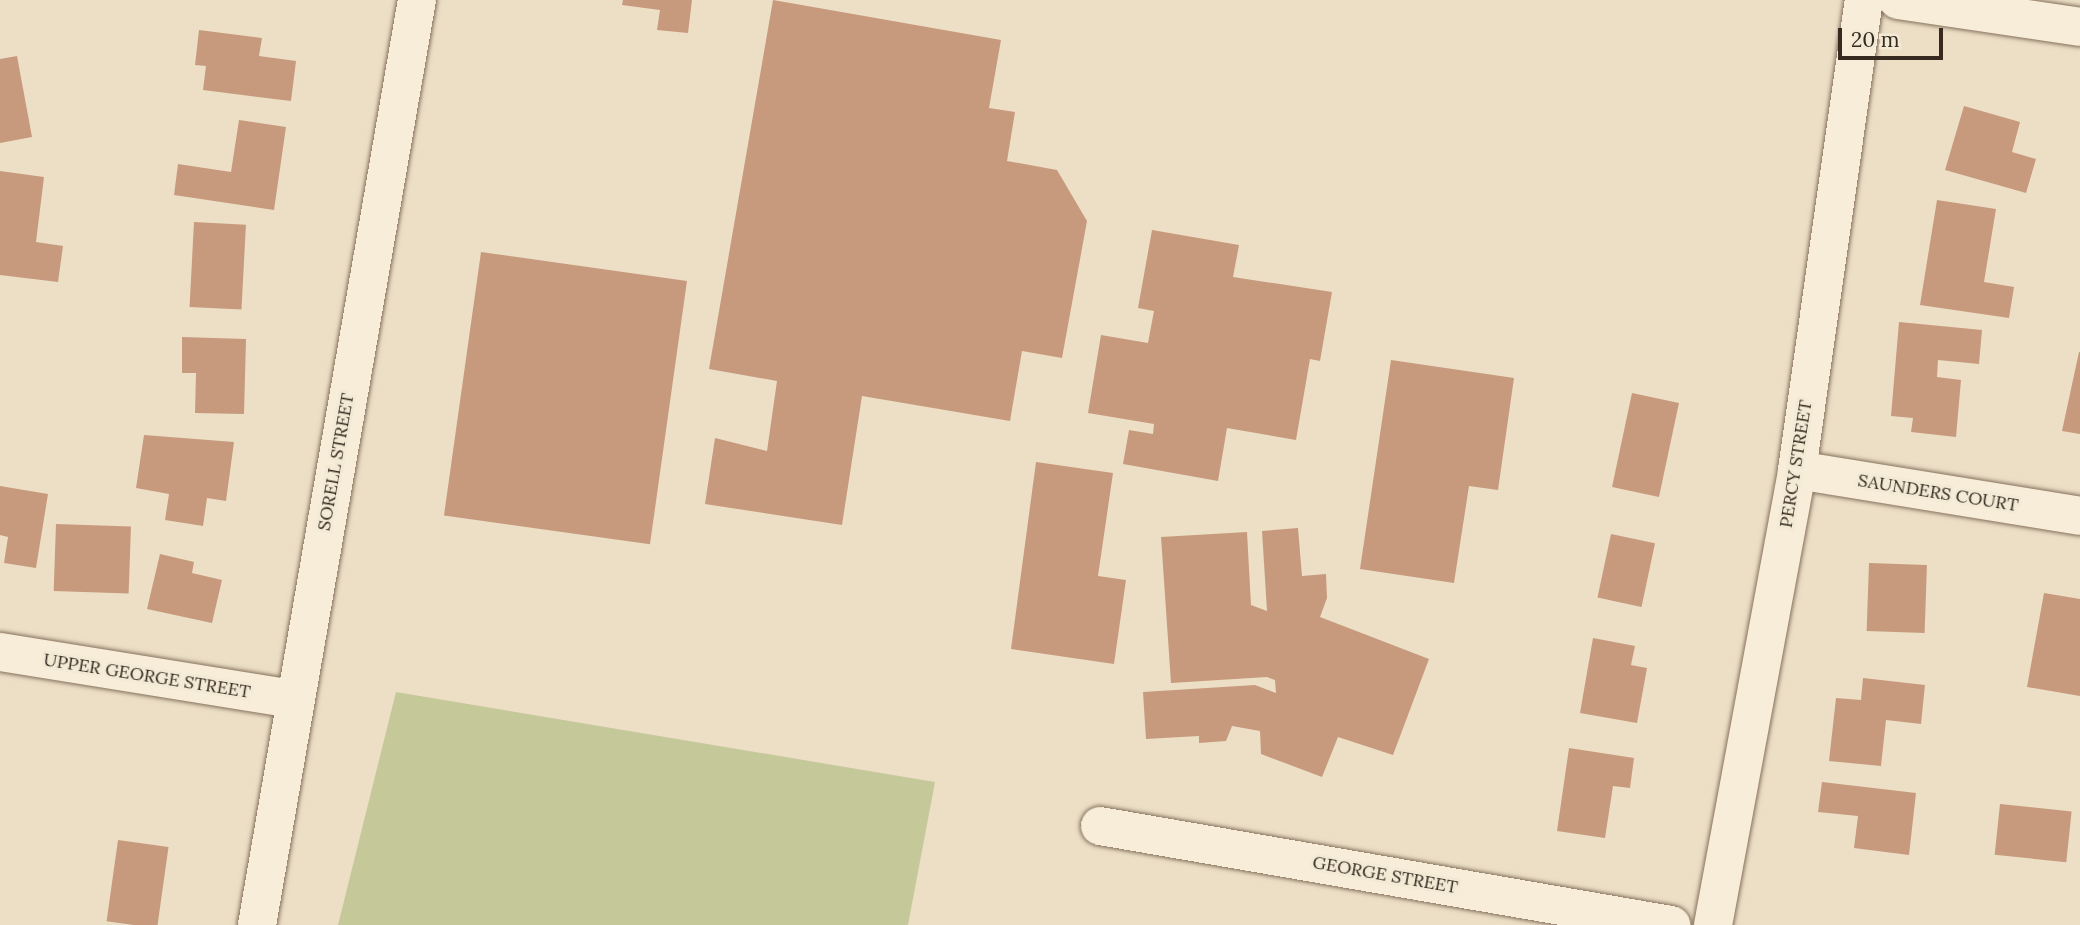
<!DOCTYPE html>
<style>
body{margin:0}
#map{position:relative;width:2080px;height:925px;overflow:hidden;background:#ecdfc6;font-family:Lora,serif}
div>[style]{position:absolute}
.green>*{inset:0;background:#c5c99a}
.building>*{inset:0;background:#c79a7e;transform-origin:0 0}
.roads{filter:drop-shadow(0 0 2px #86715d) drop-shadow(0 0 2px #86715d)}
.street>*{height:38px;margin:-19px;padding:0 19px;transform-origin:19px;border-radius:19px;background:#f7edd9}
span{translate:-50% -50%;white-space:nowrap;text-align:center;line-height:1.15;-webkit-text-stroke:6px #f3ead5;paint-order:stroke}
.street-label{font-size:18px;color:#372a20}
.scale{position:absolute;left:1838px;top:28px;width:105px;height:32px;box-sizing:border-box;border:4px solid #372a20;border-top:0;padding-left:9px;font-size:21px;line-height:24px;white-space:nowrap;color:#372a20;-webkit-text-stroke:5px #f3ead5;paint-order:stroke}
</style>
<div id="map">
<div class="green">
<i style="clip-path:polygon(396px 692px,935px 782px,908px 925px,338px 925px)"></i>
</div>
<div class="building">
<i style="clip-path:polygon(623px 0,692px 0,688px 33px,657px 30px,660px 10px,622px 5px)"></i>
<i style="clip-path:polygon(773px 0,1001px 40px,989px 108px,1015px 112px,1007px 161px,1057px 170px,1087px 221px,1062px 358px,1022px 351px,1010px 421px,862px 396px,842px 525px,705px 504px,715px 438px,767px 451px,777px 381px,709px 369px)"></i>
<i style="clip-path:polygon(199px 30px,262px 38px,259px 56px,296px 61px,291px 101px,203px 90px,206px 66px,195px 65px)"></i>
<i style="clip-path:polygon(17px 56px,32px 137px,0 143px,0 59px)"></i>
<i style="clip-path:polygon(1964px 106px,2020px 122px,2012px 152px,2036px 159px,2026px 193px,1945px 170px)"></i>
<i style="clip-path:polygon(239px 120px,286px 127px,274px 210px,174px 195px,178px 164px,231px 172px)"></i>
<i style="clip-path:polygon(0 171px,44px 177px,36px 242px,63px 246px,58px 282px,0 275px)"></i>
<i style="clip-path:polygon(1937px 200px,1996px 209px,1984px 282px,2014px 287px,2009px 318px,1920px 305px)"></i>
<i style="left:194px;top:222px;width:52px;height:85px;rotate:3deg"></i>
<i style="clip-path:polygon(1152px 230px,1239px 245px,1233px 277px,1332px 292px,1320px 361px,1310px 359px,1296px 440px,1227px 428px,1218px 481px,1123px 464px,1129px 430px,1153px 434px,1154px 424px,1088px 413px,1101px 335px,1148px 343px,1154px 311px,1138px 308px)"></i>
<i style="left:481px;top:252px;width:208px;height:266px;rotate:8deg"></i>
<i style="clip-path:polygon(1899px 322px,1982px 330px,1979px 364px,1938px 360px,1937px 377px,1961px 380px,1956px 437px,1911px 432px,1913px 418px,1891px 416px)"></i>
<i style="clip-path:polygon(182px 337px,246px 339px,244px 414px,195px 413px,196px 373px,182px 373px)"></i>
<i style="clip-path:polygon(2079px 352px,2080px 352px,2080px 434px,2062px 431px)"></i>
<i style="clip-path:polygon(1391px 360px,1514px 378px,1498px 490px,1469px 486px,1454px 583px,1360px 569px)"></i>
<i style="left:1632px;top:393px;width:48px;height:96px;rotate:12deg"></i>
<i style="clip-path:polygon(144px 435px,234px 442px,226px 501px,207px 498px,203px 526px,165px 520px,169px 494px,136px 488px)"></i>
<i style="clip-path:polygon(1036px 462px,1113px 473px,1098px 576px,1126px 580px,1114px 664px,1011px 649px)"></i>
<i style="clip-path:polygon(0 486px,48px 494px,36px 568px,4px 563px,8px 537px,0 535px)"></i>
<i style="left:56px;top:524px;width:75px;height:67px;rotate:2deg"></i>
<i style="clip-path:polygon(1298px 528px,1302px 576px,1326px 574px,1327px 598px,1320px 617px,1429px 659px,1393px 755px,1338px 737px,1322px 777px,1261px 754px,1260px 731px,1232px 726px,1226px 741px,1199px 743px,1199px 736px,1146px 739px,1143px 692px,1255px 685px,1276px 693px,1275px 680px,1267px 677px,1171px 683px,1161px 537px,1247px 532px,1251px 605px,1267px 611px,1262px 531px)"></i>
<i style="left:1611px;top:534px;width:45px;height:65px;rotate:12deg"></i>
<i style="clip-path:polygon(160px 554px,194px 562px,192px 573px,222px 580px,212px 623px,147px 609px)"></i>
<i style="left:1869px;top:563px;width:58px;height:68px;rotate:2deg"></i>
<i style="clip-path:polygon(2044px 593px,2080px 599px,2080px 696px,2027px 687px)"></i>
<i style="clip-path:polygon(1593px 638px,1635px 646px,1631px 665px,1647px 668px,1637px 723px,1580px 713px)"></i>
<i style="clip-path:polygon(1863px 678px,1925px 685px,1921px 724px,1886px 720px,1881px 766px,1829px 761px,1836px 698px,1861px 700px)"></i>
<i style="clip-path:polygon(1569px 748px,1634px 758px,1630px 788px,1613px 786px,1605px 838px,1557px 831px)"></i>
<i style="clip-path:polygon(1822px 782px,1916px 793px,1909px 855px,1854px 848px,1858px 816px,1818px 812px)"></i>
<i style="left:2000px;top:804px;width:72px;height:51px;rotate:6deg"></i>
<i style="left:118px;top:840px;width:51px;height:82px;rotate:8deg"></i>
</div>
<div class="roads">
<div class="street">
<i style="left:1898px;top:0;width:184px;rotate:8.4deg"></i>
<i style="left:1797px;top:470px;width:287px;rotate:9.2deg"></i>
<i style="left:0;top:652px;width:298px;rotate:9.1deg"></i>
<i style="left:1100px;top:826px;width:580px;rotate:9.84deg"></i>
<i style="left:257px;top:925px;width:939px;rotate:-80.19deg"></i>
<i style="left:1713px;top:925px;width:463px;rotate:-79.5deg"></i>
<i style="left:1797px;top:470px;width:475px;rotate:-81.9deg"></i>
</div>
</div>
<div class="street-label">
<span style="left:336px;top:462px;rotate:-80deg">SORELL STREET</span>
<span style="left:1796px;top:464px;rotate:-81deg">PERCY STREET</span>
<span style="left:1938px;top:493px;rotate:9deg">SAUNDERS COURT</span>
<span style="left:147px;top:676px;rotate:9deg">UPPER GEORGE STREET</span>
<span style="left:1385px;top:875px;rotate:10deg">GEORGE STREET</span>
</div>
<div class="scale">20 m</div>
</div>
